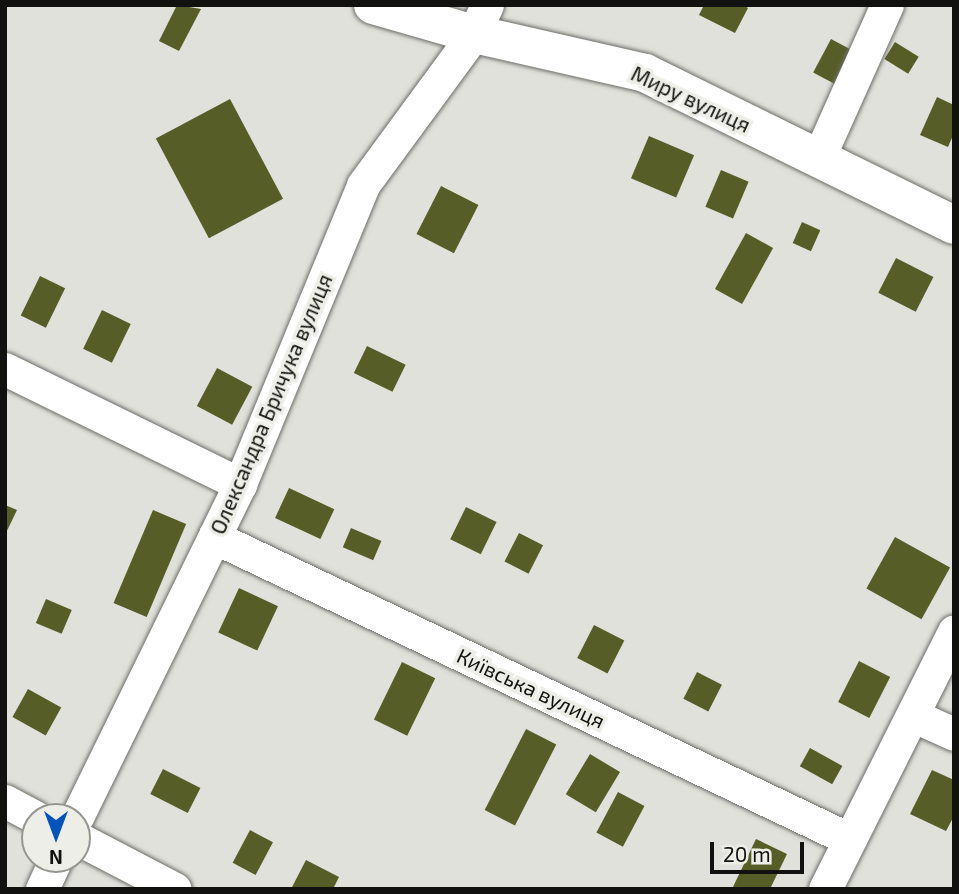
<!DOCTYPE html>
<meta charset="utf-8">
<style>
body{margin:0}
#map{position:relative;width:959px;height:894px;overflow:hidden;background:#e0e1db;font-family:"Exo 2",sans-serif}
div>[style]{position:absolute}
.building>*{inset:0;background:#575d27;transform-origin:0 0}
.roads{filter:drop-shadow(0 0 2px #6d6e69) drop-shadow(0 0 2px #6d6e69)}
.minor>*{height:33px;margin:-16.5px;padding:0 16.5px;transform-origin:16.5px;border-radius:16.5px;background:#fff}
.secondary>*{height:38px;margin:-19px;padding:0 19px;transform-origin:19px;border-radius:19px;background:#fff}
span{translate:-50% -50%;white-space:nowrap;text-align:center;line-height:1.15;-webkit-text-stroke:7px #edeee8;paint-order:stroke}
.street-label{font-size:21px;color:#11110f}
.frame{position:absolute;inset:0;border:7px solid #11110f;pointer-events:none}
.north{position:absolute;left:21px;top:803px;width:70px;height:70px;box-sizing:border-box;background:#edeee8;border:2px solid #959691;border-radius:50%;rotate:180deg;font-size:19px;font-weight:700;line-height:28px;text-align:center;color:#11110f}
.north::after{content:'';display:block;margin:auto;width:24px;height:32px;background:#0353bd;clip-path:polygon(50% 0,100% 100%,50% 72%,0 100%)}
.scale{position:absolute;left:710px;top:842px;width:94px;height:32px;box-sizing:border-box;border:4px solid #11110f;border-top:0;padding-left:9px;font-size:21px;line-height:24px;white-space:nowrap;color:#11110f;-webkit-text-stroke:5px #edeee8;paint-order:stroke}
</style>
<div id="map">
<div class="building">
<i style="clip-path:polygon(177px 5px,201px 9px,179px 51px,159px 41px)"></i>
<i style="clip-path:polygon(704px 5px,743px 5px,748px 8px,735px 33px,699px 15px)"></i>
<i style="left:831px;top:39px;width:24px;height:38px;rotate:28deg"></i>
<i style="left:895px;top:42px;width:28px;height:20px;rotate:32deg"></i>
<i style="clip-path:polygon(937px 97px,954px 105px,954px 133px,948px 147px,920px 135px)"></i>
<i style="left:230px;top:99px;width:113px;height:84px;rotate:62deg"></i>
<i style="left:649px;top:136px;width:49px;height:46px;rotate:23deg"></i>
<i style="left:721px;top:170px;width:30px;height:40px;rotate:23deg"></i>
<i style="left:441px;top:186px;width:42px;height:54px;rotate:27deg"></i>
<i style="left:802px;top:222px;width:20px;height:23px;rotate:24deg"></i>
<i style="left:746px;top:233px;width:31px;height:64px;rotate:29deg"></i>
<i style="left:896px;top:258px;width:42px;height:39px;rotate:27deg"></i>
<i style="left:40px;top:276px;width:28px;height:44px;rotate:26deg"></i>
<i style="left:102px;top:310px;width:32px;height:43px;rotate:26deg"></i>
<i style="left:367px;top:346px;width:43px;height:30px;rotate:26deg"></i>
<i style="left:217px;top:368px;width:40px;height:43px;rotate:28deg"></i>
<i style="left:289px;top:488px;width:50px;height:33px;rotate:25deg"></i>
<i style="clip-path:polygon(5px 505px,17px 510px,5px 535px)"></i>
<i style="left:466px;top:507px;width:34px;height:36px;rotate:26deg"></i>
<i style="left:153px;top:510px;width:36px;height:101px;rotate:23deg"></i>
<i style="left:351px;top:528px;width:33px;height:21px;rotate:23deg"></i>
<i style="left:519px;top:533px;width:27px;height:32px;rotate:27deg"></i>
<i style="left:895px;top:537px;width:63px;height:59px;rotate:29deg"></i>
<i style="left:239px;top:588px;width:43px;height:49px;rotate:25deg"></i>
<i style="left:46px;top:599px;width:28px;height:26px;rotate:23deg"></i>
<i style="left:594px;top:625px;width:34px;height:37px;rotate:27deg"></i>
<i style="left:859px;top:661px;width:35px;height:46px;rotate:27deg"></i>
<i style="left:402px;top:662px;width:37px;height:64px;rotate:26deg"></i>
<i style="left:697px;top:672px;width:28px;height:30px;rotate:27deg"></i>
<i style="left:28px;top:689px;width:38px;height:32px;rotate:29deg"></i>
<i style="left:526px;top:729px;width:34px;height:91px;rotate:27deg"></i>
<i style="left:810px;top:748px;width:37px;height:21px;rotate:29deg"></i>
<i style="left:590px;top:754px;width:35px;height:47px;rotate:31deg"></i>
<i style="left:163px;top:769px;width:42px;height:28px;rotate:27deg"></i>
<i style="clip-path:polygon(932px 770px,954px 780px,954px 816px,946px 831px,910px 814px)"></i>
<i style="left:618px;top:792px;width:30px;height:46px;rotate:28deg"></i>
<i style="left:250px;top:830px;width:26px;height:37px;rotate:28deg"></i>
<i style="clip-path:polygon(756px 839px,787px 854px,770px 889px,732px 889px)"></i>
<i style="clip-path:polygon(306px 860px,339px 877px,333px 889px,291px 889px)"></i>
</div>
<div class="roads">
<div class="minor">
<i style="left:818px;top:159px;width:169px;rotate:-65.9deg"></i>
<i style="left:5px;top:369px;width:262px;rotate:26.1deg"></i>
<i style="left:214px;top:537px;width:703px;rotate:25.44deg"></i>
<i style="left:914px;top:716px;width:44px;rotate:24.2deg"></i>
<i style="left:5px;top:801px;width:34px;rotate:28deg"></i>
<i style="left:77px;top:817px;width:371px;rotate:-63.9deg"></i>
<i style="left:240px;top:484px;width:323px;rotate:-67.6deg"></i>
<i style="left:363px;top:185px;width:187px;rotate:-53.7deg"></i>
<i style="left:474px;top:34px;width:32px;rotate:-66deg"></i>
<i style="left:77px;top:838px;width:110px;rotate:27.5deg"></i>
<i style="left:42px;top:889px;width:33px;rotate:-65deg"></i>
<i style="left:825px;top:889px;width:288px;rotate:-63.4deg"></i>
</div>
<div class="secondary">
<i style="left:373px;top:5px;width:105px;rotate:16deg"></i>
<i style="left:474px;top:34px;width:175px;rotate:12.8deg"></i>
<i style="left:645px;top:73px;width:344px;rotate:26.2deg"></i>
</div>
</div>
<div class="street-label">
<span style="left:691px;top:99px;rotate:25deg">Миру вулиця</span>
<span style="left:271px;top:404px;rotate:-67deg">Олександра Бричука вулиця</span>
<span style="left:531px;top:688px;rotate:25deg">Київська вулиця</span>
</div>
<div class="frame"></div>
<div class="north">N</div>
<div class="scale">20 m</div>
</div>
